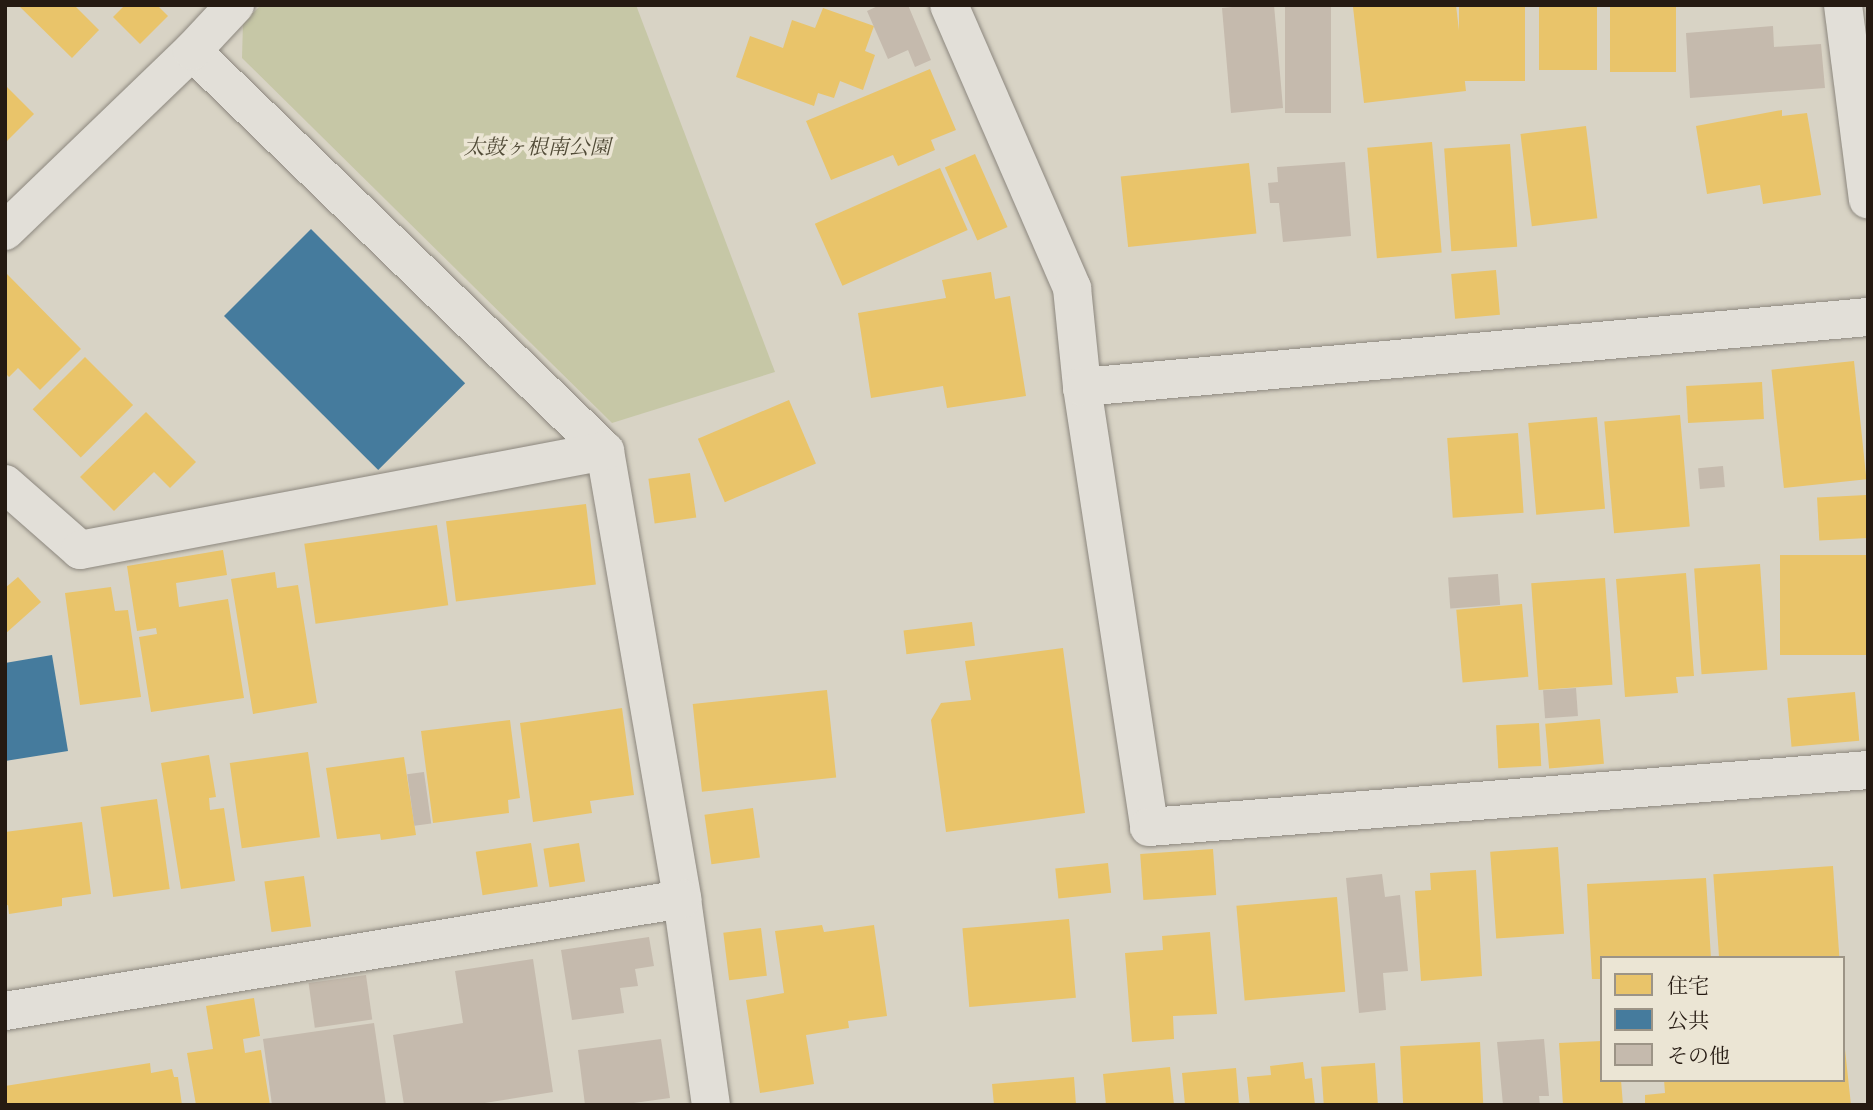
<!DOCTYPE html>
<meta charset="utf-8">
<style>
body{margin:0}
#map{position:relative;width:1873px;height:1110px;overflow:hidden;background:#d8d3c5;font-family:"Libre Bodoni","Noto Serif JP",serif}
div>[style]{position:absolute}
.green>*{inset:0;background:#c6c7a6}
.homes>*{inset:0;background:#e9c46a;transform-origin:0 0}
.public>*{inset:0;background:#457b9d;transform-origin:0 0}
.building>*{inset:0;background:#c5baad;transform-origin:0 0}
.roads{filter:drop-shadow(0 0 2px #8c877e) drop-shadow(0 0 2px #8c877e)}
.minor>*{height:38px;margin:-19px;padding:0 19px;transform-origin:19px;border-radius:19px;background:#e2dfd8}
span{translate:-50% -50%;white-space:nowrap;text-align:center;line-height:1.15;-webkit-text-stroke:7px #ebe5d4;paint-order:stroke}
.park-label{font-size:21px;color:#514b37;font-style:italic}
.frame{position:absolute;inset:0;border:7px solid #251a12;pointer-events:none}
.legend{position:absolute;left:1600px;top:956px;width:245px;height:126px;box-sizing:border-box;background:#ebe5d4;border:2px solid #9c9486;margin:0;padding:9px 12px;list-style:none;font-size:21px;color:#251a12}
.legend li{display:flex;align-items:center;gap:14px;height:35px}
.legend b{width:35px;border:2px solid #9c9486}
</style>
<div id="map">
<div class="green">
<i style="clip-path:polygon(261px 5px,636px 5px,775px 372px,612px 423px,242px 58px,243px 23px)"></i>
</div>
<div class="homes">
<i style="clip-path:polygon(18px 5px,74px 5px,99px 30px,72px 58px)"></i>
<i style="clip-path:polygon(125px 5px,157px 5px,168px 16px,140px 44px,113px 17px)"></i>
<i style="clip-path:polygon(1370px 5px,1456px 5px,1466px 91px,1364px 103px,1353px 7px)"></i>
<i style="left:1459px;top:5px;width:66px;height:76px"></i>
<i style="left:1539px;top:5px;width:58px;height:65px"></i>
<i style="left:1610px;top:5px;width:66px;height:67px"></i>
<i style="clip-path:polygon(823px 8px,874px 26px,865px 51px,875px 55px,863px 90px,840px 81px,834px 98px,818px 93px,814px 106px,736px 77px,750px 36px,783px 48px,792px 20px,815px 28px)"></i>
<i style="clip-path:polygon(930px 69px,956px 130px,931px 140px,935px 150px,898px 166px,893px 155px,831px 180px,806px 121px)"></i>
<i style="clip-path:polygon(5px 85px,34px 114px,5px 143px)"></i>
<i style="clip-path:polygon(1782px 110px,1782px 116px,1807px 113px,1821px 195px,1763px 204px,1760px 185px,1707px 194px,1696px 126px)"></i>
<i style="left:1586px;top:126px;width:93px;height:66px;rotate:83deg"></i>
<i style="left:1432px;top:142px;width:111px;height:65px;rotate:85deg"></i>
<i style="left:1510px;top:144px;width:103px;height:66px;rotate:86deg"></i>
<i style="left:975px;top:154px;width:80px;height:33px;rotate:66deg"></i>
<i style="left:1249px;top:163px;width:71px;height:129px;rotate:84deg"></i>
<i style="left:940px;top:168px;width:68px;height:137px;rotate:66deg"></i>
<i style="left:1496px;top:270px;width:45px;height:45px;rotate:85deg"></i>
<i style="clip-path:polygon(991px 272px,995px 299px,1010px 296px,1026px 396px,947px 408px,943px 386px,871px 398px,858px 313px,946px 298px,942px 280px)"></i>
<i style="clip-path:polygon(7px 274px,81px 349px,40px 390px,18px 368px,9px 377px,5px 373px)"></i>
<i style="left:85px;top:357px;width:68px;height:74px;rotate:45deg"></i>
<i style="left:1854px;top:361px;width:119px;height:83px;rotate:84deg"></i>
<i style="left:1762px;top:382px;width:37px;height:76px;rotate:87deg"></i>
<i style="left:789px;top:400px;width:69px;height:99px;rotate:67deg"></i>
<i style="clip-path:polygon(146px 412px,196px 462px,170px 488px,154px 472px,114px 511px,80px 477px)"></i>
<i style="left:1680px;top:415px;width:112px;height:76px;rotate:85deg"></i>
<i style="left:1597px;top:417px;width:92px;height:69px;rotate:85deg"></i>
<i style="left:1518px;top:433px;width:80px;height:71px;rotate:86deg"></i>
<i style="left:690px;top:473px;width:45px;height:42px;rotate:82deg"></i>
<i style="left:1866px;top:495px;width:43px;height:49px;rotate:87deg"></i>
<i style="left:586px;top:504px;width:81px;height:141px;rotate:83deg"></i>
<i style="left:437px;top:525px;width:81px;height:134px;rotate:82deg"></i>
<i style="clip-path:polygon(223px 550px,227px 575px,176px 583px,179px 607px,228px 599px,244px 698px,151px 712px,139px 637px,157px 634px,156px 628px,137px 631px,127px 566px)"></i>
<i style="left:1868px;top:555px;width:100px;height:88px;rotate:90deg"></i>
<i style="left:1760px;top:564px;width:106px;height:66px;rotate:86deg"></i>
<i style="clip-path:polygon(275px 572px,277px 588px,298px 585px,317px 703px,253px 714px,231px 579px)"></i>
<i style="clip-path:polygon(1686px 573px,1694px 676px,1676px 677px,1678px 693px,1625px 697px,1616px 579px)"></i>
<i style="clip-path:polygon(18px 577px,41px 602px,5px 634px,5px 588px)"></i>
<i style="left:1605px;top:578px;width:107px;height:74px;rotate:86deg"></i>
<i style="clip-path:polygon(111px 587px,115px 611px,128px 610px,141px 697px,80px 705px,65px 593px)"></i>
<i style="left:1522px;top:604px;width:73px;height:66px;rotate:85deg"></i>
<i style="left:972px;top:622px;width:24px;height:69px;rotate:83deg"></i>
<i style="clip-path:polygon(1063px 648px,1085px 813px,946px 832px,931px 720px,941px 703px,971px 700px,965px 661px)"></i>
<i style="left:827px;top:690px;width:88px;height:135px;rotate:84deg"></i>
<i style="left:1855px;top:692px;width:49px;height:68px;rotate:85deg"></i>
<i style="clip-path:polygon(622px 708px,634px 795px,590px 801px,592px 813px,533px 822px,520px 723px)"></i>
<i style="left:1600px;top:719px;width:45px;height:55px;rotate:85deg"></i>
<i style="clip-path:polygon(510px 720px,520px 798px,508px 800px,509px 813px,433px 823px,421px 731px)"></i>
<i style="left:1539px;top:723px;width:43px;height:43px;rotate:87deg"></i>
<i style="left:308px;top:752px;width:86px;height:79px;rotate:82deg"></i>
<i style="clip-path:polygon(209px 755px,216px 797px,209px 798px,210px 810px,224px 808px,235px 881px,181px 889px,161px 763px)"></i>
<i style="clip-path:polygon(404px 757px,416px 835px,381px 840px,380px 834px,337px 839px,326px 768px)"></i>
<i style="left:157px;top:799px;width:91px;height:57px;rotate:82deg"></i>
<i style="left:753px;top:808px;width:50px;height:49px;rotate:82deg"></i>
<i style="clip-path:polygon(82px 822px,91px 894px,62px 898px,62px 906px,9px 914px,8px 905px,5px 906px,5px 832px)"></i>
<i style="left:531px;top:843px;width:44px;height:56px;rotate:81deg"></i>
<i style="left:579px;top:843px;width:39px;height:36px;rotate:81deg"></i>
<i style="left:1558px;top:847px;width:87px;height:68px;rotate:86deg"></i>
<i style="left:1213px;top:849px;width:46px;height:73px;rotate:86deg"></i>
<i style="left:1108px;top:863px;width:30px;height:53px;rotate:84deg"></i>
<i style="left:1833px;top:866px;width:92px;height:120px;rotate:86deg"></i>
<i style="clip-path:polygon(1476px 870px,1482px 976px,1421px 981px,1415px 891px,1431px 890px,1430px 873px)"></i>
<i style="left:304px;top:876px;width:51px;height:40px;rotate:82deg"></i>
<i style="clip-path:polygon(1706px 878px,1711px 958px,1602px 958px,1602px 979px,1592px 979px,1587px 884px)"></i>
<i style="left:1337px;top:897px;width:95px;height:101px;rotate:85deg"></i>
<i style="left:1069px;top:919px;width:79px;height:107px;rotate:85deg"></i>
<i style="clip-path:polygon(822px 925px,824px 932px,874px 925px,887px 1016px,848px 1021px,849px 1028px,806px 1035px,814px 1084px,760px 1093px,746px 1000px,784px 993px,775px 931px)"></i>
<i style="left:761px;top:928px;width:48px;height:38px;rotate:83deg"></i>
<i style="clip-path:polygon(1210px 932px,1217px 1014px,1173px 1016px,1174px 1039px,1132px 1042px,1125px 953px,1163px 950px,1162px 936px)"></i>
<i style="clip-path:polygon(254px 998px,260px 1036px,243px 1039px,245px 1053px,261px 1050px,270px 1105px,196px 1105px,187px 1053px,213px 1049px,206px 1006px)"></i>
<i style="clip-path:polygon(1843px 1031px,1851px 1105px,1645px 1105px,1645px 1095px,1665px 1093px,1664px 1080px,1843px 1080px)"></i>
<i style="clip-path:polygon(1602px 1041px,1602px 1080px,1621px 1080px,1623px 1105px,1563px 1105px,1559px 1043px)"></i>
<i style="left:1480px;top:1042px;width:63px;height:80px;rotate:87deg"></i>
<i style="clip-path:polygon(1303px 1062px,1305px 1079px,1312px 1078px,1315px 1105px,1250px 1105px,1247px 1077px,1271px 1075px,1270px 1066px)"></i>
<i style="clip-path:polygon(150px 1063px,151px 1073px,172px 1069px,174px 1077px,178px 1077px,182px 1105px,5px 1105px,5px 1086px)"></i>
<i style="left:1375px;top:1063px;width:42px;height:54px;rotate:86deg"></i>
<i style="clip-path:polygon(1170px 1067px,1174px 1105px,1106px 1105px,1103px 1074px)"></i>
<i style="clip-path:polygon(1236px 1068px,1239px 1105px,1185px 1105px,1182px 1073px)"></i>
<i style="clip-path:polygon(1074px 1077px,1076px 1105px,994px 1105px,992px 1084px)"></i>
</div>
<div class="public">
<i style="left:311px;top:229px;width:218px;height:123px;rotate:45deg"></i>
<i style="clip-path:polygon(52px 655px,68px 751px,5px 761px,5px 663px)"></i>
</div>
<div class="building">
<i style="clip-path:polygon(880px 5px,908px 5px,931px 60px,915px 67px,908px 50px,888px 59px,867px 11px)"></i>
<i style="clip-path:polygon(1253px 5px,1274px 5px,1283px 108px,1231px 113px,1222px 8px)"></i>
<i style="left:1285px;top:5px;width:46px;height:108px"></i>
<i style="clip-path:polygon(1773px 26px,1774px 47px,1821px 44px,1825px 88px,1690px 98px,1686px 33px)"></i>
<i style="clip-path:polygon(1345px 162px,1351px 236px,1283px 242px,1279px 203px,1270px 203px,1268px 183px,1278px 182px,1277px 167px)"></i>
<i style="left:1723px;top:466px;width:21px;height:25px;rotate:85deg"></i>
<i style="left:1498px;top:574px;width:31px;height:50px;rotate:86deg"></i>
<i style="left:1576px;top:688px;width:28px;height:33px;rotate:86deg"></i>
<i style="left:424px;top:772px;width:52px;height:17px;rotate:82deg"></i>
<i style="clip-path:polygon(1382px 874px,1385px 897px,1400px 895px,1408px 971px,1383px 973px,1386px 1010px,1359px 1013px,1346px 878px)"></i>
<i style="clip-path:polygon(649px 937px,654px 966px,635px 969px,638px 986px,620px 988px,624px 1013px,572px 1020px,561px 950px)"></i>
<i style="clip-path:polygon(533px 959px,553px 1092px,472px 1105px,404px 1105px,393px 1035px,463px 1023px,455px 971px)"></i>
<i style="left:366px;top:975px;width:45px;height:58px;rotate:82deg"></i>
<i style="clip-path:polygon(374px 1023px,386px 1105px,272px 1105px,263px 1039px)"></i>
<i style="clip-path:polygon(661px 1039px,670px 1098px,619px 1105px,585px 1105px,578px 1050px)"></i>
<i style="clip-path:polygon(1544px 1039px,1549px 1096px,1539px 1096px,1540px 1105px,1503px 1105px,1497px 1042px)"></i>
</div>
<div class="roads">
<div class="minor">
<i style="left:949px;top:5px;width:309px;rotate:66.5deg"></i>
<i style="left:1072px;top:288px;width:100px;rotate:84.2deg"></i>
<i style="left:1082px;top:387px;width:445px;rotate:81.3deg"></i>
<i style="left:1149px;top:827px;width:721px;rotate:-4.53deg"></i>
<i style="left:1843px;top:5px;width:196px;rotate:82.7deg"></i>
<i style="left:192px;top:51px;width:575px;rotate:44.08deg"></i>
<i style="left:605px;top:451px;width:455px;rotate:80.2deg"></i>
<i style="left:682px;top:899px;width:208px;rotate:82deg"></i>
<i style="left:5px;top:231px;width:260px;rotate:-43.9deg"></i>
<i style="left:192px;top:51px;width:63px;rotate:-46.9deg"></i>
<i style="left:1082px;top:387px;width:789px;rotate:-5.09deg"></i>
<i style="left:5px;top:484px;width:100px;rotate:41.3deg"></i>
<i style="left:80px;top:550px;width:534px;rotate:-10.68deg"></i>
<i style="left:5px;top:1011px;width:686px;rotate:-9.39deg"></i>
</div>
</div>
<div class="park-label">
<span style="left:537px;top:148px">太鼓ヶ根南公園</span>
</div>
<div class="frame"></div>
<ul class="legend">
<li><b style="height:19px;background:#e9c46a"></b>住宅</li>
<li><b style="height:19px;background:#457b9d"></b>公共</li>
<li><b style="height:19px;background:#c5baad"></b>その他</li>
</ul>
</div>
